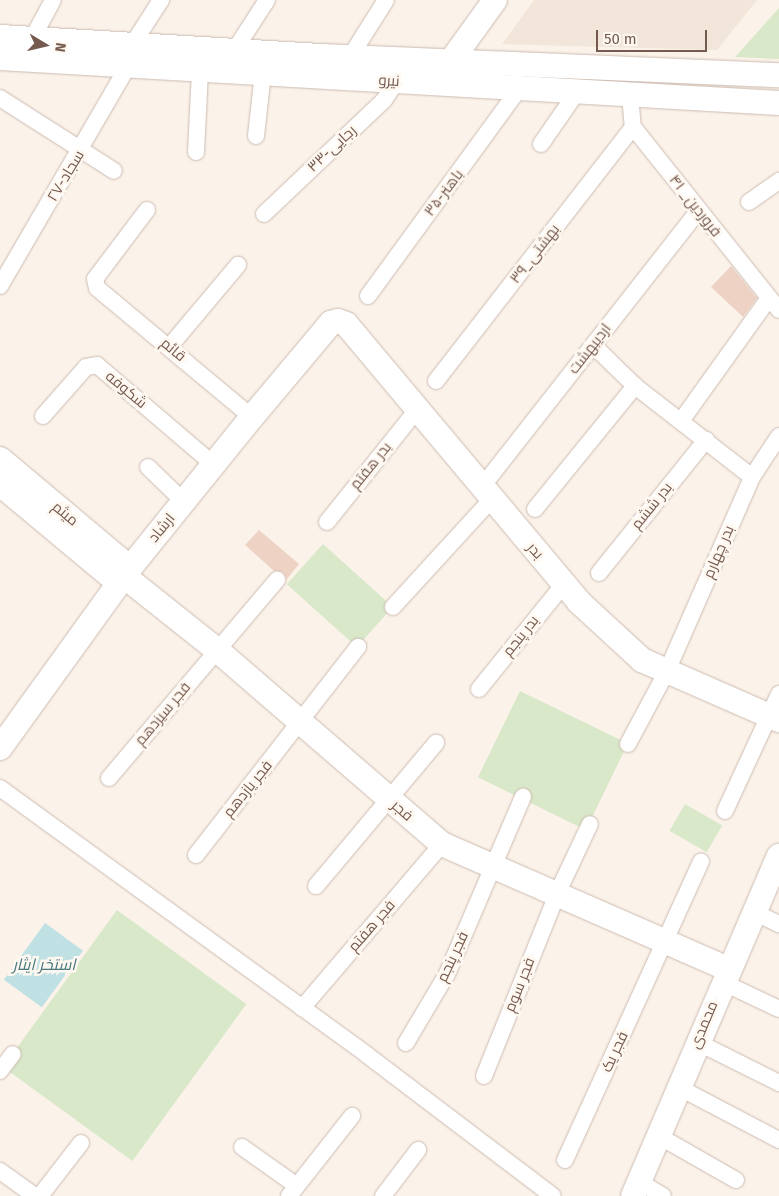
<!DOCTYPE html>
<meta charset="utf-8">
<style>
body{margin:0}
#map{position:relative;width:779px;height:1196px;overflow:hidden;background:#fbf3ea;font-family:"Fira Sans",Cairo,sans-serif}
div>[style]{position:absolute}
.residential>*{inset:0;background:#f2e5d9}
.green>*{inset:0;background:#d8e8c9;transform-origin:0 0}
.water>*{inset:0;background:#c0e1e4;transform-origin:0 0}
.building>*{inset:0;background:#eed2c4}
.roads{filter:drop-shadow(0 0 1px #cdbbb1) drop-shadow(0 0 1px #cdbbb1)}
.street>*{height:16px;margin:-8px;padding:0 8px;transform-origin:8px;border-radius:8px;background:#fff}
.secondary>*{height:24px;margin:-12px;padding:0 12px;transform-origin:12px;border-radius:12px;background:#fff}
span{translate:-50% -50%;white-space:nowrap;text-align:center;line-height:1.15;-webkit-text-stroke:5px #fef8f1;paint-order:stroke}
.street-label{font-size:15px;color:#745a4f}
.water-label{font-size:16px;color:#47797f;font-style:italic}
.north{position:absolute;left:20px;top:20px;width:50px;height:50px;-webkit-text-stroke:4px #fef8f1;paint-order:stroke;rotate:99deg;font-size:14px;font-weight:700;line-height:20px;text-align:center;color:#745a4f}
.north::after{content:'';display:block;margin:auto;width:18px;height:22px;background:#745a4f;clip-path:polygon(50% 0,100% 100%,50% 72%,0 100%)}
.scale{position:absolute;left:596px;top:30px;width:111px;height:22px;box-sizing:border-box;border:2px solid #745a4f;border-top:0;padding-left:6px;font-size:15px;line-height:18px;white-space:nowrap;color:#745a4f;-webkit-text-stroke:4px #fef8f1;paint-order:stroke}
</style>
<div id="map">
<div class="residential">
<i style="clip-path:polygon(534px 0,757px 0,717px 50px,502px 44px)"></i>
</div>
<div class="green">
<i style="clip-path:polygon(779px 8px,779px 59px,735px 57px)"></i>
<i style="left:323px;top:544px;width:94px;height:54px;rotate:42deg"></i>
<i style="left:520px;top:691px;width:120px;height:96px;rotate:26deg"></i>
<i style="left:685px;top:804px;width:43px;height:31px;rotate:30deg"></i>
<i style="left:117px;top:910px;width:160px;height:194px;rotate:36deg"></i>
</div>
<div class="water">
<i style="left:45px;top:923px;width:47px;height:70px;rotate:36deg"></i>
</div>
<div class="building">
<i style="clip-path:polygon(731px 266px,757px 298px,743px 317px,711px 287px)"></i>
<i style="clip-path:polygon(259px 530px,299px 564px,287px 579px,283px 572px,274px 571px,245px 545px)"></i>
</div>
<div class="roads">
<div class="street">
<i style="left:32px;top:39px;width:44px;rotate:-61.7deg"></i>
<i style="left:132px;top:45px;width:54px;rotate:-57.2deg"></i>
<i style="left:234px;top:51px;width:61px;rotate:-57.1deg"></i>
<i style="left:350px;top:57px;width:67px;rotate:-57.7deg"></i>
<i style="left:630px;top:95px;width:32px;rotate:85deg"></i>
<i style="left:633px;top:127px;width:234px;rotate:51.4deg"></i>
<i style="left:0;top:98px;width:135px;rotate:32.6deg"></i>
<i style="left:256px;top:136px;width:63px;rotate:-83.7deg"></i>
<i style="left:541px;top:144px;width:63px;rotate:-55.3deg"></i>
<i style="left:196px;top:152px;width:83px;rotate:-87.2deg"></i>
<i style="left:749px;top:202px;width:37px;rotate:-35deg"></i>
<i style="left:147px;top:210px;width:86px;rotate:127deg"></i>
<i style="left:95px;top:279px;width:9px;rotate:77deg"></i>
<i style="left:97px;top:288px;width:202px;rotate:39.8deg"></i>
<i style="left:264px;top:214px;width:166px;rotate:-43.5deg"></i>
<i style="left:384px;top:100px;width:23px;rotate:-56deg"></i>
<i style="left:0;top:286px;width:257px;rotate:-59.8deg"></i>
<i style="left:368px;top:296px;width:256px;rotate:-53.9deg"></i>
<i style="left:593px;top:345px;width:59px;rotate:44.3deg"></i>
<i style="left:635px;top:386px;width:148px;rotate:37.9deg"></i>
<i style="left:170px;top:346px;width:106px;rotate:-50deg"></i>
<i style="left:436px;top:381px;width:321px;rotate:-52.2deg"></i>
<i style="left:43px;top:416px;width:65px;rotate:-48.7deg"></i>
<i style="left:86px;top:367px;width:11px;rotate:-10deg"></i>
<i style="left:97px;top:365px;width:154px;rotate:40.5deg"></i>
<i style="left:681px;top:421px;width:151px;rotate:-54.4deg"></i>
<i style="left:148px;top:467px;width:50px;rotate:44.2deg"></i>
<i style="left:481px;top:488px;width:353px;rotate:-51.9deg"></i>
<i style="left:535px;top:509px;width:159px;rotate:-50.9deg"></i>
<i style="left:327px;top:522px;width:142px;rotate:-51.3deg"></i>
<i style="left:599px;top:573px;width:171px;rotate:-51.2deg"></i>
<i style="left:393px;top:607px;width:145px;rotate:-47.5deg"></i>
<i style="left:479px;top:689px;width:135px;rotate:-51deg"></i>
<i style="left:628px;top:744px;width:83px;rotate:-61.9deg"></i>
<i style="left:667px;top:671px;width:212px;rotate:-66.3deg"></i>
<i style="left:752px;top:477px;width:49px;rotate:-56.6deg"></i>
<i style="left:109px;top:778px;width:260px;rotate:-49.7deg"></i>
<i style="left:0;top:788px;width:454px;rotate:36deg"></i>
<i style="left:367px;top:1055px;width:233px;rotate:37.2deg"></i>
<i style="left:725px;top:811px;width:129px;rotate:-65.2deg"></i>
<i style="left:196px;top:855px;width:264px;rotate:-52.1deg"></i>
<i style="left:316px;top:886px;width:187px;rotate:-50deg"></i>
<i style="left:754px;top:912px;width:28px;rotate:26deg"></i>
<i style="left:722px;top:982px;width:63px;rotate:25.3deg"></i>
<i style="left:302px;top:1008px;width:216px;rotate:-49.5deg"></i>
<i style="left:697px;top:1042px;width:92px;rotate:26.6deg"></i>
<i style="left:406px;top:1043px;width:80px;rotate:-59.3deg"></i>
<i style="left:447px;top:974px;width:193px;rotate:-66.8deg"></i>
<i style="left:0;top:1071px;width:21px;rotate:-53deg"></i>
<i style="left:484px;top:1076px;width:196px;rotate:-68.1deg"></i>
<i style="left:557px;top:894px;width:77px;rotate:-64.8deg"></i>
<i style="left:678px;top:1087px;width:114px;rotate:27.7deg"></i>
<i style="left:657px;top:1135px;width:91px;rotate:29.7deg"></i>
<i style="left:242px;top:1147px;width:67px;rotate:35.3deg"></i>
<i style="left:565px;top:1160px;width:328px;rotate:-65.5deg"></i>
<i style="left:0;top:1171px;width:43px;rotate:35.5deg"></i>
<i style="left:638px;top:1181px;width:29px;rotate:31deg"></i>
<i style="left:40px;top:1196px;width:67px;rotate:-52.3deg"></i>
<i style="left:289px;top:1196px;width:102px;rotate:-51.8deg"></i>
<i style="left:383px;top:1196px;width:58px;rotate:-52.7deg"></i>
</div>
<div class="secondary">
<i style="left:0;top:37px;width:323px;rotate:3.4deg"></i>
<i style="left:322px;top:56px;width:457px;rotate:2.4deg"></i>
<i style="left:0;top:58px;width:780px;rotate:3.31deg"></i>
<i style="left:449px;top:71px;width:10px;rotate:-79deg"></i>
<i style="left:451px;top:61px;width:75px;rotate:-54.2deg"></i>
<i style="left:0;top:459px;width:170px;rotate:40deg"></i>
<i style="left:0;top:484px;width:155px;rotate:39.8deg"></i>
<i style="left:124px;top:576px;width:119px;rotate:38.5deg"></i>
<i style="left:217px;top:650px;width:297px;rotate:40.8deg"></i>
<i style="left:442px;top:844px;width:312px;rotate:23.6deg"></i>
<i style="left:0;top:748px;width:222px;rotate:-54.2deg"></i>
<i style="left:130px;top:568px;width:194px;rotate:-51.1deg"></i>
<i style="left:252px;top:417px;width:123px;rotate:-50deg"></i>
<i style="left:331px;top:323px;width:7px;rotate:-16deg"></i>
<i style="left:338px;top:321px;width:9px;rotate:21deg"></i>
<i style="left:346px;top:324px;width:363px;rotate:50deg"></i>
<i style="left:579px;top:602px;width:86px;rotate:42.6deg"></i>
<i style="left:642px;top:660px;width:150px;rotate:23.7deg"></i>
<i style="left:633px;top:1196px;width:370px;rotate:-66.8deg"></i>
</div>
</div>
<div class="street-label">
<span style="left:389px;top:81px;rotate:4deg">نیرو</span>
<span style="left:332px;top:149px;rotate:-43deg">۳۳-رجایی</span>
<span style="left:66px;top:176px;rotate:-59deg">۲۷-سجاد</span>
<span style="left:444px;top:193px;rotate:-53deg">۳۵-باهنر</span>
<span style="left:695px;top:206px;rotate:52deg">۴۱ _فروردین</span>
<span style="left:535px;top:254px;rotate:-52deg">۳۹_بهشتی</span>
<span style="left:590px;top:349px;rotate:-52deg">اردیبهشت</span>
<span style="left:173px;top:350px;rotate:40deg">قائم</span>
<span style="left:126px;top:390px;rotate:40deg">شکوفه</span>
<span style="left:371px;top:466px;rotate:-51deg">بدر هفتم</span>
<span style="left:652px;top:506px;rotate:-51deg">بدر ششم</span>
<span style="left:65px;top:514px;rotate:40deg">میثم</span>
<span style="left:162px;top:528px;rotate:-51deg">ارشاد</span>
<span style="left:535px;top:551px;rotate:48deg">بدر</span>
<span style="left:719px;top:552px;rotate:-67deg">بدر چهارم</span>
<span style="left:521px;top:636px;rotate:-51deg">بدر پنجم</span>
<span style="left:163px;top:714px;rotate:-50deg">فجر سیزدهم</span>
<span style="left:248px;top:789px;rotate:-51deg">فجر یازدهم</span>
<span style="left:402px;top:811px;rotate:41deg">فجر</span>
<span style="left:372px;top:926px;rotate:-49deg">فجر هفتم</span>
<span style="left:453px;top:957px;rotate:-65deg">فجر پنجم</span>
<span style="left:520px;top:985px;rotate:-68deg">فجر سوم</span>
<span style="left:704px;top:1025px;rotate:-67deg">محمدی</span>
<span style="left:615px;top:1052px;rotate:-65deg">فجر یک</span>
</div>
<div class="water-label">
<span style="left:44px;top:965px">استخر ایثار</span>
</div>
<div class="north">N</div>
<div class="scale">50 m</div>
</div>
